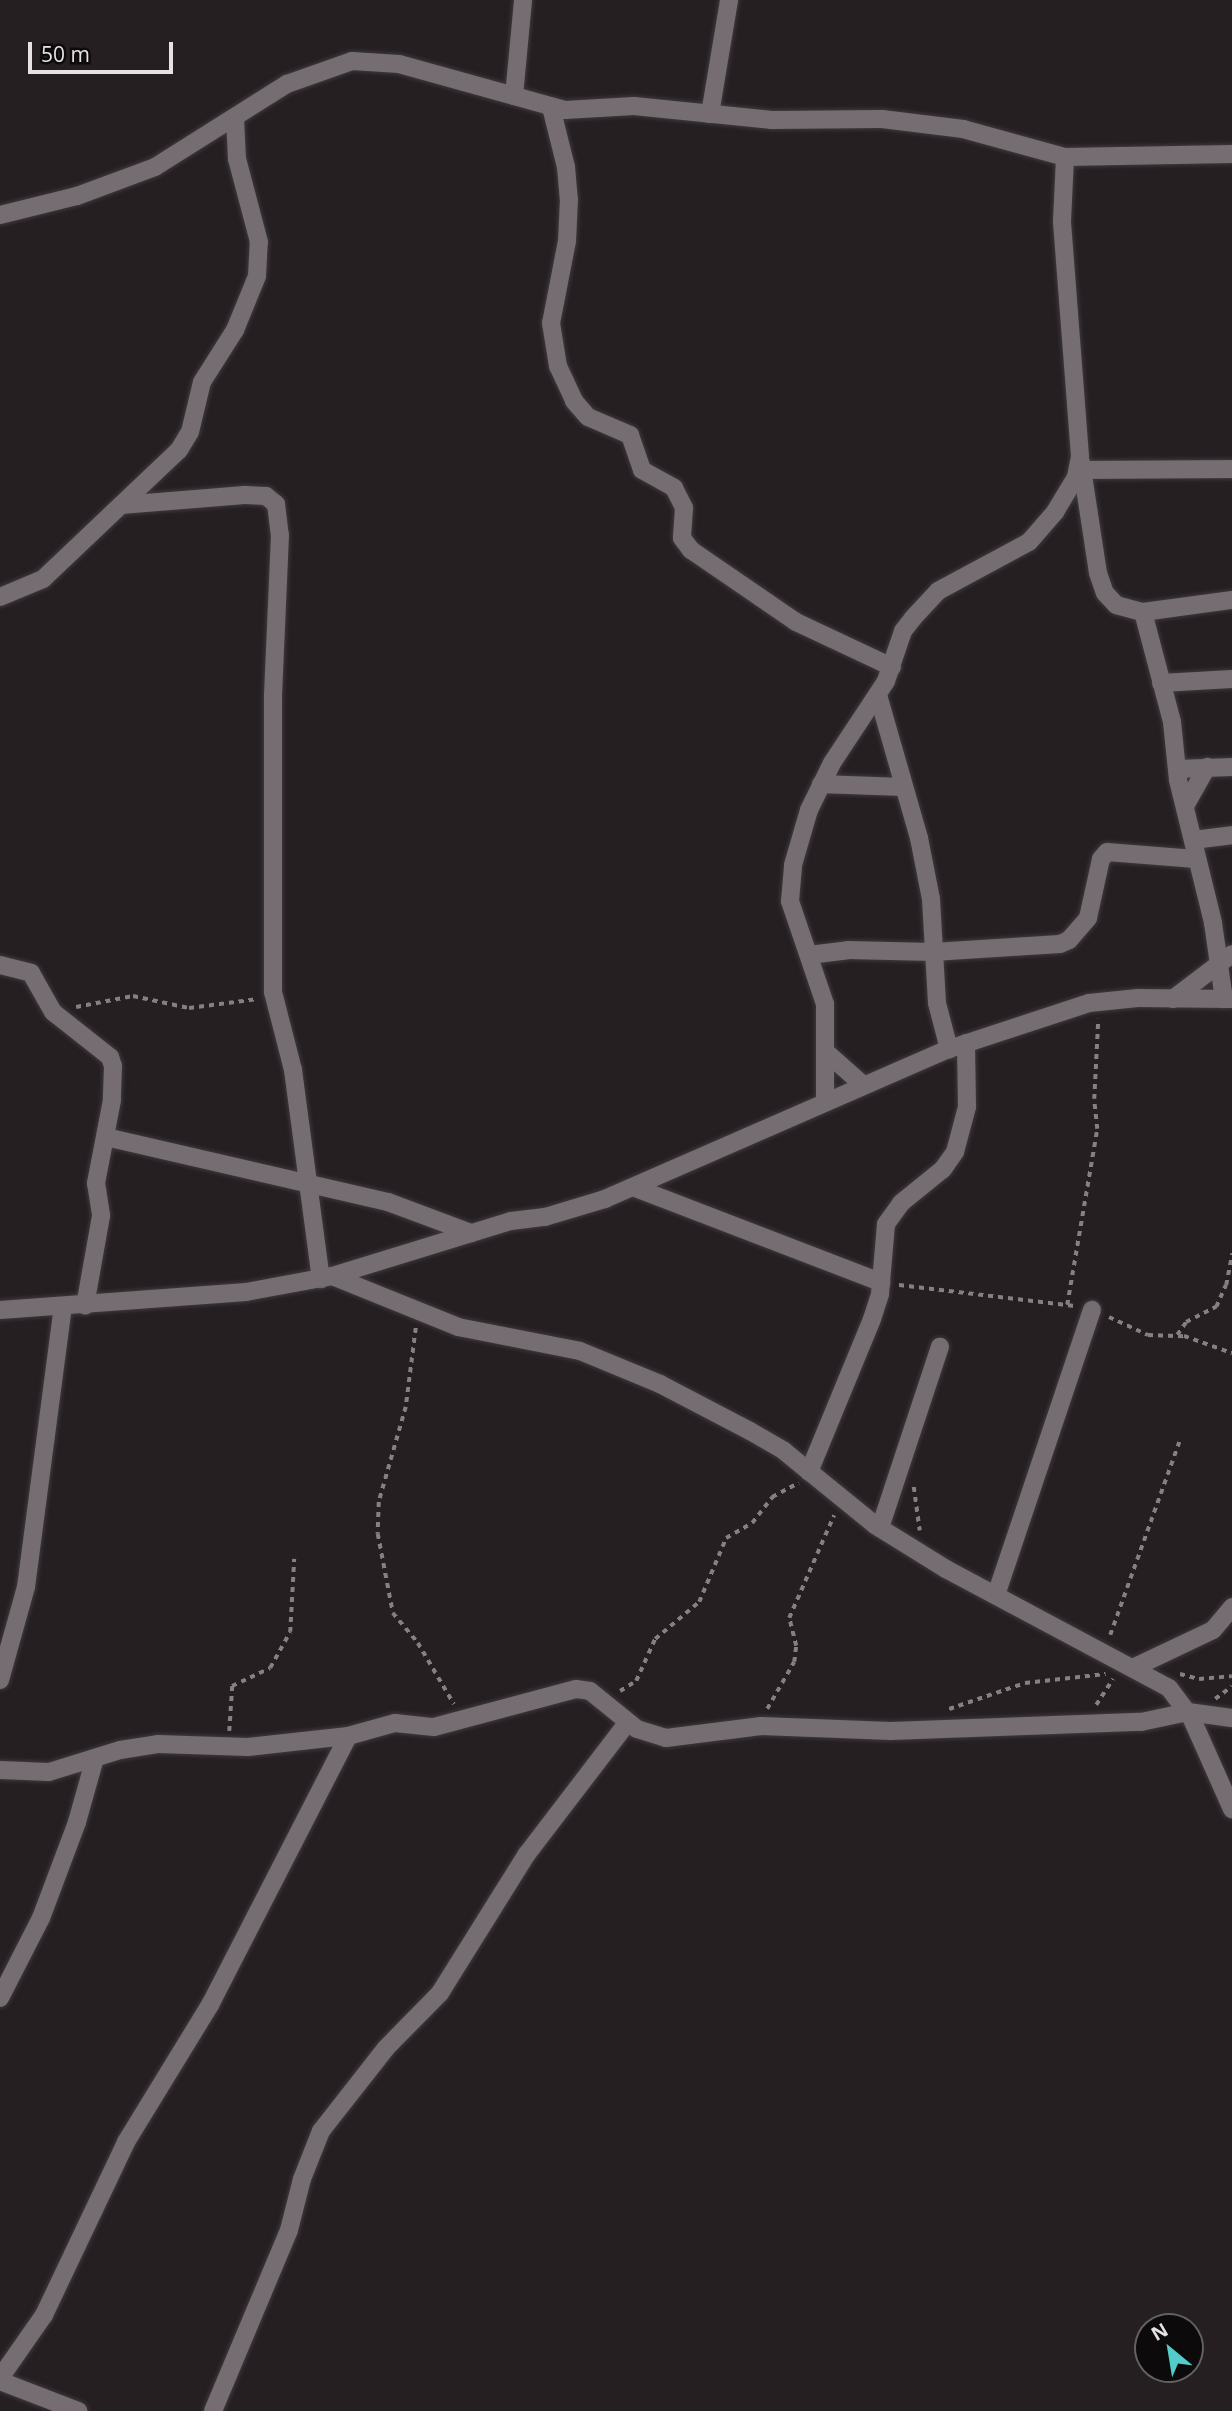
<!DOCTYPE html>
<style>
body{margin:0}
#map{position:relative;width:1232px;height:2411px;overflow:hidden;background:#251f22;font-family:"Open Sans",sans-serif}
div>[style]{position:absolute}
.path>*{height:3.5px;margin-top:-1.75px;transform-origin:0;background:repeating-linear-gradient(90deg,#858082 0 5px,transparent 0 10px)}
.roads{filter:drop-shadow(0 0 2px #3e393c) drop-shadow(0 0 2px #3e393c)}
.minor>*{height:18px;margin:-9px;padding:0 9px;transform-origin:9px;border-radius:9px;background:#756d72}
span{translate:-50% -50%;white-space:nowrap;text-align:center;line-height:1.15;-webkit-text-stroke:7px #0c0a0b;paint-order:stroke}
.north{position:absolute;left:1134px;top:2313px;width:70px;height:70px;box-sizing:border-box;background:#0c0a0b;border:2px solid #636062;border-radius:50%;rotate:330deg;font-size:19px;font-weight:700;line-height:28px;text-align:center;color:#e6e2e4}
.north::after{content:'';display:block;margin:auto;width:24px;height:32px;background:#53cdc9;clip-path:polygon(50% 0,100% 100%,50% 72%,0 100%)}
.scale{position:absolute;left:28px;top:42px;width:145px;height:32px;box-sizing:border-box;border:4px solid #e6e2e4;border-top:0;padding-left:9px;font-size:21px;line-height:24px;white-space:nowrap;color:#e6e2e4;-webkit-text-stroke:5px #0c0a0b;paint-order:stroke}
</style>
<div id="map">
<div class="path">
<i style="left:76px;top:1007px;width:58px;rotate:-10.9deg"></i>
<i style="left:133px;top:996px;width:57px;rotate:12.1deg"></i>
<i style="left:189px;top:1008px;width:69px;rotate:-7.5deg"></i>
<i style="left:899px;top:1285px;width:177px;rotate:6.8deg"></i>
<i style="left:1067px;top:1305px;width:179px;rotate:-80.3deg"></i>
<i style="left:1097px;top:1129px;width:30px;rotate:-96deg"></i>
<i style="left:1094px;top:1099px;width:80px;rotate:-87.1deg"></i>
<i style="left:1109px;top:1317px;width:43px;rotate:24.8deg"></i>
<i style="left:1148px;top:1335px;width:36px;rotate:2deg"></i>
<i style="left:1184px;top:1336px;width:51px;rotate:19.5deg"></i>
<i style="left:416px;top:1328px;width:80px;rotate:97.2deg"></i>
<i style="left:406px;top:1407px;width:99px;rotate:105.9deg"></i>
<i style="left:379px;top:1502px;width:32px;rotate:92deg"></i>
<i style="left:378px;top:1534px;width:80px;rotate:79.2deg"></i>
<i style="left:393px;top:1613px;width:39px;rotate:50deg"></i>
<i style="left:418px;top:1643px;width:71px;rotate:59.5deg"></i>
<i style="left:1177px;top:1335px;width:16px;rotate:-55deg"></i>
<i style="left:1186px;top:1322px;width:34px;rotate:-27deg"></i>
<i style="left:1216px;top:1307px;width:24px;rotate:-66deg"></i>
<i style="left:1226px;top:1285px;width:32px;rotate:-79deg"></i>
<i style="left:914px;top:1487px;width:44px;rotate:82.2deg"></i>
<i style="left:1110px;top:1635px;width:205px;rotate:-70.3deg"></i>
<i style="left:1180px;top:1674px;width:20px;rotate:15deg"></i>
<i style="left:1199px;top:1679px;width:33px;rotate:-5deg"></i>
<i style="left:620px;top:1691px;width:19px;rotate:-32deg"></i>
<i style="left:636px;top:1681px;width:46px;rotate:-65.7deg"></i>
<i style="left:655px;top:1639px;width:57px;rotate:-40.1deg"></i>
<i style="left:699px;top:1602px;width:69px;rotate:-67.1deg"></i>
<i style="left:726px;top:1538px;width:30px;rotate:-30deg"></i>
<i style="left:752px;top:1523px;width:33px;rotate:-52deg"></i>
<i style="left:772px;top:1497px;width:30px;rotate:-28deg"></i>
<i style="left:1215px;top:1699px;width:21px;rotate:-37deg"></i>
<i style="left:1096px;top:1705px;width:31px;rotate:-57deg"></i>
<i style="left:767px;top:1709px;width:54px;rotate:-60.1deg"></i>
<i style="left:794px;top:1662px;width:16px;rotate:-83deg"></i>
<i style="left:796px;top:1646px;width:29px;rotate:-104deg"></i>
<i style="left:789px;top:1618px;width:112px;rotate:-66.4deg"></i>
<i style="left:949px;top:1709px;width:80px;rotate:-18.9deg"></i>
<i style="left:1025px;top:1683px;width:81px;rotate:-6.4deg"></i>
<i style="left:229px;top:1731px;width:45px;rotate:-86.2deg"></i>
<i style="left:232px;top:1686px;width:42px;rotate:-25.3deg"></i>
<i style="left:270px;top:1668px;width:41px;rotate:-60.9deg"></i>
<i style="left:290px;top:1632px;width:73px;rotate:-86.9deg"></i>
</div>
<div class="roads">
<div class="minor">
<i style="left:514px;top:96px;width:96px;rotate:-84.6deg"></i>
<i style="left:551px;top:107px;width:62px;rotate:76deg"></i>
<i style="left:566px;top:167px;width:32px;rotate:85deg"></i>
<i style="left:569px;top:199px;width:42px;rotate:92.7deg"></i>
<i style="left:567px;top:241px;width:84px;rotate:101deg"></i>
<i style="left:551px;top:323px;width:44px;rotate:80.8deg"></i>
<i style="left:558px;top:366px;width:38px;rotate:65deg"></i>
<i style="left:574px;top:401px;width:21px;rotate:49deg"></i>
<i style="left:588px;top:417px;width:46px;rotate:23.2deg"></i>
<i style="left:630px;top:435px;width:37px;rotate:71deg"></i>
<i style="left:642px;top:470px;width:37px;rotate:29deg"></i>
<i style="left:674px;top:488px;width:22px;rotate:63deg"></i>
<i style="left:684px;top:508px;width:30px;rotate:94deg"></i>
<i style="left:682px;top:538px;width:15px;rotate:53deg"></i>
<i style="left:691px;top:550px;width:127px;rotate:34.4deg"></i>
<i style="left:796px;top:622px;width:106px;rotate:25.1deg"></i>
<i style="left:710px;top:114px;width:116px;rotate:-80.5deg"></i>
<i style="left:0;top:215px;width:79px;rotate:-13.9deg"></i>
<i style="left:77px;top:196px;width:83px;rotate:-20.4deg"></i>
<i style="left:155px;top:167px;width:156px;rotate:-32.2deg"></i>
<i style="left:287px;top:84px;width:69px;rotate:-19.5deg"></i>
<i style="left:352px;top:61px;width:47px;rotate:3.7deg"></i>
<i style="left:399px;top:64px;width:172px;rotate:15.5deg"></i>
<i style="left:565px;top:110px;width:69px;rotate:-3.3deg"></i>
<i style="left:634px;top:106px;width:139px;rotate:5.8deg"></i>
<i style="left:772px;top:120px;width:110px;rotate:-0.5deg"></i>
<i style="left:882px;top:119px;width:82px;rotate:7deg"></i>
<i style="left:963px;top:129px;width:106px;rotate:15.4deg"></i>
<i style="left:1065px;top:157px;width:167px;rotate:-1deg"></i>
<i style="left:1081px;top:462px;width:112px;rotate:81.3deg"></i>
<i style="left:1098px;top:573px;width:21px;rotate:71deg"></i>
<i style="left:1105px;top:593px;width:16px;rotate:47deg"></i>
<i style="left:1116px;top:605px;width:28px;rotate:15deg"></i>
<i style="left:1143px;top:612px;width:90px;rotate:-7.7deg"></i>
<i style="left:1083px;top:470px;width:149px;rotate:-0.4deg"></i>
<i style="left:121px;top:505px;width:124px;rotate:-4.6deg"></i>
<i style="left:245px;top:495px;width:21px;rotate:3deg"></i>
<i style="left:266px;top:496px;width:13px;rotate:39deg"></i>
<i style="left:276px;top:504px;width:31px;rotate:83deg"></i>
<i style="left:280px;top:535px;width:159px;rotate:92.5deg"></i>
<i style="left:273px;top:694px;width:298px;rotate:90deg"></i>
<i style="left:273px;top:992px;width:81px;rotate:75.6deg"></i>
<i style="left:293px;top:1070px;width:211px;rotate:82.4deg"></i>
<i style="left:0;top:597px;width:47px;rotate:-22.7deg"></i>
<i style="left:43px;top:579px;width:187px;rotate:-43.5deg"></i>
<i style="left:179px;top:450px;width:21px;rotate:-59deg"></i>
<i style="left:190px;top:432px;width:51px;rotate:-76.5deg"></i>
<i style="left:202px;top:382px;width:62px;rotate:-57.6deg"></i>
<i style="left:235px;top:330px;width:58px;rotate:-67.8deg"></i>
<i style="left:257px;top:276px;width:34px;rotate:-87deg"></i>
<i style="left:259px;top:242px;width:86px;rotate:-104.8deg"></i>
<i style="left:237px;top:159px;width:41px;rotate:-92.8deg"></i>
<i style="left:1143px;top:612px;width:114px;rotate:75.2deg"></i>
<i style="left:1172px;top:722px;width:58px;rotate:84.1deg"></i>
<i style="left:1178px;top:780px;width:147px;rotate:76.2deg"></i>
<i style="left:1213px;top:923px;width:77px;rotate:81.8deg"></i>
<i style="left:1161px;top:683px;width:71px;rotate:-3.2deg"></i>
<i style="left:878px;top:695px;width:149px;rotate:74deg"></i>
<i style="left:919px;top:838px;width:62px;rotate:78.9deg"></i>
<i style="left:931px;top:899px;width:104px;rotate:86.7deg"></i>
<i style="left:937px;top:1003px;width:48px;rotate:75.4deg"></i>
<i style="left:1177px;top:769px;width:55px;rotate:-2.1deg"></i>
<i style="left:821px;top:784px;width:81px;rotate:2.1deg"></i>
<i style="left:1185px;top:806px;width:45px;rotate:-60.6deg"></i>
<i style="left:1193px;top:840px;width:39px;rotate:-7deg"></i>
<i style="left:809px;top:955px;width:39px;rotate:-7deg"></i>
<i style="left:848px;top:950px;width:85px;rotate:1.3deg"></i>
<i style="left:933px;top:952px;width:127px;rotate:-3.6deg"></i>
<i style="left:1060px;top:944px;width:10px;rotate:-24deg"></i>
<i style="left:1069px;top:940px;width:29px;rotate:-49deg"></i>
<i style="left:1088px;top:918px;width:60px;rotate:-77.6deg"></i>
<i style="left:1101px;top:859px;width:9px;rotate:-49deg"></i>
<i style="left:1107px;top:852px;width:89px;rotate:4.5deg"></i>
<i style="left:0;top:965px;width:32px;rotate:14deg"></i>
<i style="left:31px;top:973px;width:45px;rotate:60.6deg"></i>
<i style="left:53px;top:1012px;width:73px;rotate:38.3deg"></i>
<i style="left:110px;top:1057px;width:9px;rotate:72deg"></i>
<i style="left:113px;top:1066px;width:34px;rotate:92deg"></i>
<i style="left:112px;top:1100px;width:85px;rotate:100.9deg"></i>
<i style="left:96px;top:1183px;width:33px;rotate:81deg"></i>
<i style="left:101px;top:1216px;width:91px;rotate:100.1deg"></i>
<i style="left:1173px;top:999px;width:74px;rotate:-37.3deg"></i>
<i style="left:827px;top:1053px;width:47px;rotate:41.5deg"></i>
<i style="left:825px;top:1100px;width:96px;rotate:-90deg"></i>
<i style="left:825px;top:1004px;width:109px;rotate:-108.8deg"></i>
<i style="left:790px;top:901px;width:36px;rotate:-85deg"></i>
<i style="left:793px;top:865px;width:57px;rotate:-73.8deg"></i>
<i style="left:809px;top:810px;width:52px;rotate:-63.9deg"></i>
<i style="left:832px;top:763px;width:98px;rotate:-56.6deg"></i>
<i style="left:886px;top:681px;width:53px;rotate:-71.2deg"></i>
<i style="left:903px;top:631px;width:16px;rotate:-52deg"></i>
<i style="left:913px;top:618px;width:37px;rotate:-47deg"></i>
<i style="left:938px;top:591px;width:103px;rotate:-28.3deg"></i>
<i style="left:1029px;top:542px;width:40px;rotate:-49deg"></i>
<i style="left:1055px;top:512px;width:41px;rotate:-59deg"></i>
<i style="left:1076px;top:477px;width:21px;rotate:-79deg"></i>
<i style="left:1080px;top:456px;width:236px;rotate:-94.4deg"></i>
<i style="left:1062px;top:221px;width:64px;rotate:-87.3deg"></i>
<i style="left:106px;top:1137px;width:289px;rotate:13deg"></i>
<i style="left:388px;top:1202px;width:89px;rotate:20.5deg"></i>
<i style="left:633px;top:1187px;width:266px;rotate:21deg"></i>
<i style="left:332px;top:1276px;width:136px;rotate:22deg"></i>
<i style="left:458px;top:1327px;width:124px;rotate:11.1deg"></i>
<i style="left:580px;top:1351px;width:87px;rotate:22.4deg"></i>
<i style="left:660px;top:1384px;width:102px;rotate:27.6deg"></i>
<i style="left:750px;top:1431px;width:39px;rotate:30deg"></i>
<i style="left:784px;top:1451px;width:117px;rotate:39.1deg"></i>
<i style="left:875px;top:1525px;width:84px;rotate:31.8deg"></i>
<i style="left:946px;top:1569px;width:253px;rotate:28.1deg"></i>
<i style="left:1169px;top:1688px;width:36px;rotate:53deg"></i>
<i style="left:1191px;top:1717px;width:101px;rotate:66deg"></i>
<i style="left:0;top:1310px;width:247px;rotate:-4.2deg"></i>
<i style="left:246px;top:1292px;width:87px;rotate:-10.5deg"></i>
<i style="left:332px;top:1276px;width:187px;rotate:-17.1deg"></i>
<i style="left:511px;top:1221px;width:34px;rotate:-7deg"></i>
<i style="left:545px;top:1217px;width:63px;rotate:-16.7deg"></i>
<i style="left:605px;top:1199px;width:375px;rotate:-23.6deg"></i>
<i style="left:949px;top:1049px;width:147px;rotate:-18.2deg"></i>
<i style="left:1089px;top:1003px;width:49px;rotate:-5.8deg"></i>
<i style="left:1138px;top:998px;width:94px;rotate:0.6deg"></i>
<i style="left:809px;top:1472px;width:165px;rotate:-67.6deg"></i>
<i style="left:872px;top:1319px;width:26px;rotate:-72deg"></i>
<i style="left:880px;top:1294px;width:70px;rotate:-85.1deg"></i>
<i style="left:886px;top:1224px;width:26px;rotate:-54deg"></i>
<i style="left:901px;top:1203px;width:54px;rotate:-39deg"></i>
<i style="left:943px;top:1169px;width:21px;rotate:-55deg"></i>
<i style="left:955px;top:1152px;width:47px;rotate:-75.1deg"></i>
<i style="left:967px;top:1107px;width:64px;rotate:-90.9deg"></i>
<i style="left:880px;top:1528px;width:191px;rotate:-71.7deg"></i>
<i style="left:996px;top:1595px;width:301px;rotate:-71.4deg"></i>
<i style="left:1135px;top:1667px;width:86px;rotate:-25.4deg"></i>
<i style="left:1213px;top:1630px;width:30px;rotate:-50deg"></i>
<i style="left:0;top:1680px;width:97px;rotate:-74.4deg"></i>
<i style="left:26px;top:1587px;width:282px;rotate:-82.5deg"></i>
<i style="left:0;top:1770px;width:49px;rotate:2.3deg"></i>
<i style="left:49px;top:1772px;width:74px;rotate:-17.2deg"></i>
<i style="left:120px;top:1750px;width:38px;rotate:-9deg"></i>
<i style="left:158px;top:1744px;width:90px;rotate:1.9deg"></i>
<i style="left:248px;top:1747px;width:101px;rotate:-6.3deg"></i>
<i style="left:348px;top:1736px;width:49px;rotate:-15.5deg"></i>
<i style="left:395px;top:1723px;width:39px;rotate:6deg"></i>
<i style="left:434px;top:1727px;width:147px;rotate:-15deg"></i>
<i style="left:576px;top:1689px;width:14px;rotate:8deg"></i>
<i style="left:590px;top:1691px;width:60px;rotate:39deg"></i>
<i style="left:637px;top:1729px;width:30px;rotate:17deg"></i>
<i style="left:666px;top:1738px;width:96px;rotate:-7.2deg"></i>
<i style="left:761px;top:1726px;width:130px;rotate:2.2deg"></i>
<i style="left:891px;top:1731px;width:250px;rotate:-2.1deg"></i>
<i style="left:1141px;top:1722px;width:48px;rotate:-12deg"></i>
<i style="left:1188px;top:1712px;width:44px;rotate:7.8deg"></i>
<i style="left:0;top:1998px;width:90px;rotate:-62.9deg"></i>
<i style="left:41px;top:1918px;width:103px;rotate:-69.4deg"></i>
<i style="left:77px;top:1822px;width:66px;rotate:-74.3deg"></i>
<i style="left:0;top:2378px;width:77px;rotate:-55.1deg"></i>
<i style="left:44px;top:2315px;width:191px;rotate:-64.6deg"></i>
<i style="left:126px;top:2142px;width:161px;rotate:-58.5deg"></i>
<i style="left:210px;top:2005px;width:302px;rotate:-62.8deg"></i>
<i style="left:0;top:2381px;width:84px;rotate:21deg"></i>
<i style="left:213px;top:2411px;width:196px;rotate:-67.2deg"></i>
<i style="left:289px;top:2230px;width:53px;rotate:-75.7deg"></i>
<i style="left:302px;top:2179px;width:52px;rotate:-68.4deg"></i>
<i style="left:321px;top:2131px;width:105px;rotate:-51.9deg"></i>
<i style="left:386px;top:2048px;width:77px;rotate:-45.5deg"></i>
<i style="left:440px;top:1993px;width:164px;rotate:-58deg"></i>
<i style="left:527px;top:1854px;width:165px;rotate:-52.6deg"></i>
</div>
</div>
<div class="north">N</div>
<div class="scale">50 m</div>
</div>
